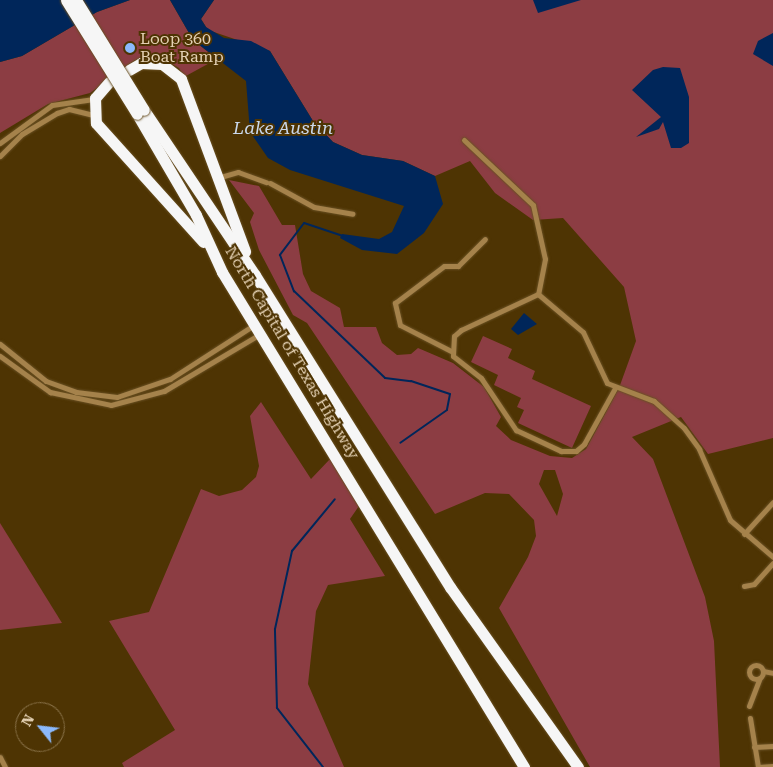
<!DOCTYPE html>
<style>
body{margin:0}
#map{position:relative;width:773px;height:767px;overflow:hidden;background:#4e3403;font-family:"Roboto Serif",serif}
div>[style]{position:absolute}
.green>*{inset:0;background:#8c3d43}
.water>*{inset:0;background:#00265a}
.stream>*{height:2px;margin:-1px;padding:0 1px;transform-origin:1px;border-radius:1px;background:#00265a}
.roads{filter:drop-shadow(0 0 1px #695023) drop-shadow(0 0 1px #695023)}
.street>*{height:5px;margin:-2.5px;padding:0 2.5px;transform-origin:2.5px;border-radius:2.5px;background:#a5824b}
.street>.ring{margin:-2.5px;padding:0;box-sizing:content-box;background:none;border:5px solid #a5824b;border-radius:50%}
.highway>*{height:11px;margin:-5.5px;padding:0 5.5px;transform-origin:5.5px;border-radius:5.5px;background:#f6f6f6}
.bridges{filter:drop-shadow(0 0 1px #695023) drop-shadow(0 0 1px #695023)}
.highway-bridge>*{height:11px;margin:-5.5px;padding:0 5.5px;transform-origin:5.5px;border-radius:5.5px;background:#f6f6f6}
.dots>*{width:14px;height:14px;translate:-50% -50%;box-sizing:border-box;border:2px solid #4e3403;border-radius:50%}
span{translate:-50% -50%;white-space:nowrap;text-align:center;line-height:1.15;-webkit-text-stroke:4px #4e3403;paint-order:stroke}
.poi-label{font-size:16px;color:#e4d1b4}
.left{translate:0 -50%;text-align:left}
.street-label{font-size:16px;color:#e4d1b4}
.water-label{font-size:18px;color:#cad8ec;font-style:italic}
.north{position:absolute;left:15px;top:702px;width:50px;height:50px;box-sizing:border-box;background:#4e3403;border:1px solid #8a734a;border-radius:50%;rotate:299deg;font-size:14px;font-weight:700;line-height:20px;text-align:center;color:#e4d1b4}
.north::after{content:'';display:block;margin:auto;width:18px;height:22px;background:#8bb9fc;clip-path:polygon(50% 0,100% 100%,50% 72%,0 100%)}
</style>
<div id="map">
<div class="green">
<i style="clip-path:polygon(130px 0,170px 0,193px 40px,217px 59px,184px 77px,179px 68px,160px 57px,135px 60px,90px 93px,48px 104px,0 133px,0 62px,22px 56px,97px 12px)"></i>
<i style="clip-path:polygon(evenodd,214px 0,773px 0,773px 438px,708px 454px,681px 417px,632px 437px,653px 459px,705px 597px,714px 641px,720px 767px,590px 767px,499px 608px,528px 557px,536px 536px,534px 520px,509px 494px,485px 493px,435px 514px,307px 323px,293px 315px,259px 250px,250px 222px,254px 213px,229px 180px,259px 186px,282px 225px,295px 225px,303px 274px,311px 291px,340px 308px,344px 327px,376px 327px,382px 343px,397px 355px,411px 354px,418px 348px,453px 363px,484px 387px,501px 417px,496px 426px,511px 440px,550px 456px,572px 458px,586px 449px,619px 388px,636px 341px,624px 287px,563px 218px,533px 220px,495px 193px,470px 161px,435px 176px,403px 161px,362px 155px,333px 142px,313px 121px,270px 51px,208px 30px,201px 19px,214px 0,544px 470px,555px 470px,563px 494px,557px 516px,539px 484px,544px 470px)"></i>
<i style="clip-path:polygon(483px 336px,512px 349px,508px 358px,535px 371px,532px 379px,591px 406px,572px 448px,518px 423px,524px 410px,517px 407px,521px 398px,494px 385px,498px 375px,471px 362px)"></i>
<i style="clip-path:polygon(261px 402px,311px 479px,330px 459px,359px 506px,350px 519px,385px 576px,328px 585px,316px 611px,308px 684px,344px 767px,124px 767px,122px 763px,175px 730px,109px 621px,149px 612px,201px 489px,219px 496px,242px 490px,256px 477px,259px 466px,250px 416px)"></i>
<i style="clip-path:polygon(0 523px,62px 623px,0 630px)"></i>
</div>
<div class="water">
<i style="clip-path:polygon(0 0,130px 0,97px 12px,22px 56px,0 62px)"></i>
<i style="clip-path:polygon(170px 0,214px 0,201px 19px,206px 27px,224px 38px,251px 41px,270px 51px,313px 121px,333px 142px,362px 155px,403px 161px,435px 176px,443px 204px,424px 233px,397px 254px,362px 250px,340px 238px,342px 234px,379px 239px,392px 232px,404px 206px,290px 170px,268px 158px,250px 132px,246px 81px,193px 40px)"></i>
<i style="clip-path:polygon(533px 0,581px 0,538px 13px)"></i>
<i style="clip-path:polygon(773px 33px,773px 66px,753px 54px,758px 41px)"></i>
<i style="clip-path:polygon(663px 67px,680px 68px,689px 97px,689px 143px,681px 148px,671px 148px,663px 122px,659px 129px,636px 137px,661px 117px,632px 90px,653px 70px)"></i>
<i style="clip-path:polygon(524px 313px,537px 324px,518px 335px,511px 329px)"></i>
</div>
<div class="stream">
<i style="left:343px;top:236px;width:41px;rotate:-161.6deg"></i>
<i style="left:304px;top:223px;width:40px;rotate:127deg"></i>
<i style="left:280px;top:255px;width:39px;rotate:69deg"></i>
<i style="left:294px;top:291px;width:126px;rotate:43.7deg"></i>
<i style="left:385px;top:378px;width:26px;rotate:7deg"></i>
<i style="left:411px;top:381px;width:41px;rotate:18.4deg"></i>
<i style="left:450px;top:394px;width:16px;rotate:101deg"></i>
<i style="left:447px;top:410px;width:57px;rotate:144.9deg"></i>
<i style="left:323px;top:767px;width:75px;rotate:-127.9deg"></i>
<i style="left:277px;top:708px;width:79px;rotate:-91.5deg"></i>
<i style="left:275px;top:629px;width:80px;rotate:-77.7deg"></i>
<i style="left:292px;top:551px;width:67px;rotate:-50.4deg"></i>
</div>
<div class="roads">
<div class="street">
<i style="left:464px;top:140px;width:95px;rotate:43.3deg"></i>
<i style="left:533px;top:205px;width:55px;rotate:77.5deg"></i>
<i style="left:545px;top:259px;width:36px;rotate:101deg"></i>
<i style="left:538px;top:294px;width:85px;rotate:154.9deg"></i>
<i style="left:461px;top:330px;width:9px;rotate:139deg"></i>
<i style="left:454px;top:336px;width:20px;rotate:93deg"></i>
<i style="left:453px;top:356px;width:36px;rotate:38deg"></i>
<i style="left:481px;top:378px;width:63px;rotate:56.1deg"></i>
<i style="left:516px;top:430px;width:50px;rotate:25deg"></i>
<i style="left:561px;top:451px;width:15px"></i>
<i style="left:576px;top:451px;width:11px;rotate:-41deg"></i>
<i style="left:584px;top:444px;width:64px;rotate:-61deg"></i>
<i style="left:0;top:143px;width:64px;rotate:-36.2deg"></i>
<i style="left:52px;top:105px;width:42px;rotate:-8.1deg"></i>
<i style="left:0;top:156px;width:31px;rotate:-45deg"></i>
<i style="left:22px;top:134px;width:41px;rotate:-31deg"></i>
<i style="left:57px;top:113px;width:13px;rotate:-18deg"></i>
<i style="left:69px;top:109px;width:25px;rotate:14deg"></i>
<i style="left:217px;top:178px;width:22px;rotate:-16deg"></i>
<i style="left:238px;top:172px;width:30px;rotate:20deg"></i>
<i style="left:270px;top:183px;width:50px;rotate:28.6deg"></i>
<i style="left:314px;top:207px;width:39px;rotate:10deg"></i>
<i style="left:538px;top:294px;width:59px;rotate:40.2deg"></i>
<i style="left:583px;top:332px;width:56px;rotate:64.8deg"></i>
<i style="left:607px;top:383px;width:50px;rotate:21deg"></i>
<i style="left:654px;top:401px;width:40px;rotate:42deg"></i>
<i style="left:684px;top:428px;width:26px;rotate:54deg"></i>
<i style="left:699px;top:449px;width:77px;rotate:66.4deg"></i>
<i style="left:730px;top:520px;width:57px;rotate:40.7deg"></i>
<i style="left:0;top:344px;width:59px;rotate:38.8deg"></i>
<i style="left:46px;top:381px;width:32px;rotate:20deg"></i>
<i style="left:76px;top:392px;width:41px;rotate:7deg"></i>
<i style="left:117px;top:397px;width:56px;rotate:-18.8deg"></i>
<i style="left:170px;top:379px;width:100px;rotate:-32.7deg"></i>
<i style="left:451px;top:351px;width:57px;rotate:-153deg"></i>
<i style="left:400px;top:325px;width:23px;rotate:-103deg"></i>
<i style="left:395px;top:303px;width:61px;rotate:-37.1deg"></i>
<i style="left:444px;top:266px;width:14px"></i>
<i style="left:458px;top:266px;width:38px;rotate:-45deg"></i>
<i style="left:0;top:356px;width:62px;rotate:35.8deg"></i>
<i style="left:50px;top:392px;width:62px;rotate:12deg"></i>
<i style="left:111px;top:405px;width:55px;rotate:-14.8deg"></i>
<i style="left:164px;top:391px;width:112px;rotate:-30.7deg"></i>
<i style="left:744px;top:534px;width:43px;rotate:-47.8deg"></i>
<i style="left:744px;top:586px;width:10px;rotate:-11deg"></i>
<i style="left:754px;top:584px;width:28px;rotate:-48deg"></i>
<i class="ring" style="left:749px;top:665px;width:9px;height:9px"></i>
<i style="left:763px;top:671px;width:10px;rotate:11deg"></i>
<i style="left:749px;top:706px;width:30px;rotate:-69deg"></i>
<i style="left:750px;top:718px;width:50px;rotate:80.7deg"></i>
<i style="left:754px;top:747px;width:19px;rotate:-3deg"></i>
<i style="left:0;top:757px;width:11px;rotate:63deg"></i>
<i style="left:758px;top:767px;width:15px;rotate:-4deg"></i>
</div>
<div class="highway">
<i style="left:129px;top:70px;width:14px;rotate:-30deg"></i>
<i style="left:141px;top:63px;width:21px;rotate:3deg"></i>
<i style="left:162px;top:64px;width:24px;rotate:38deg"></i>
<i style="left:181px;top:79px;width:184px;rotate:69.6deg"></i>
<i style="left:109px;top:82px;width:21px;rotate:131deg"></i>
<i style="left:95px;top:98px;width:25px;rotate:88deg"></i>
<i style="left:96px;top:123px;width:160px;rotate:48deg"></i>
<i style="left:144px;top:110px;width:199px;rotate:56.1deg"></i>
<i style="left:255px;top:275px;width:368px;rotate:58deg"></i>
<i style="left:450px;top:587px;width:221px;rotate:54.6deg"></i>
<i style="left:137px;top:114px;width:117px;rotate:59.7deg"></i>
<i style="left:196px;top:215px;width:63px;rotate:65.5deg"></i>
<i style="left:222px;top:272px;width:580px;rotate:58.61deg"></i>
</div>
</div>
<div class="bridges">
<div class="highway-bridge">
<i style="left:66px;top:0;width:134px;rotate:58.1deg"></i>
<i style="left:76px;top:0;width:129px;rotate:58.3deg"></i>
</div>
</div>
<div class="dots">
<i style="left:130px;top:48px;background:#8bb9fc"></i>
</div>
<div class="poi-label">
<span class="left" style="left:140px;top:48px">Loop 360<br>Boat Ramp</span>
</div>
<div class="street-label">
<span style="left:292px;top:353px;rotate:59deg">North Capital of Texas Highway</span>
</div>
<div class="water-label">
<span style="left:283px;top:128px">Lake Austin</span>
</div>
<div class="north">N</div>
</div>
